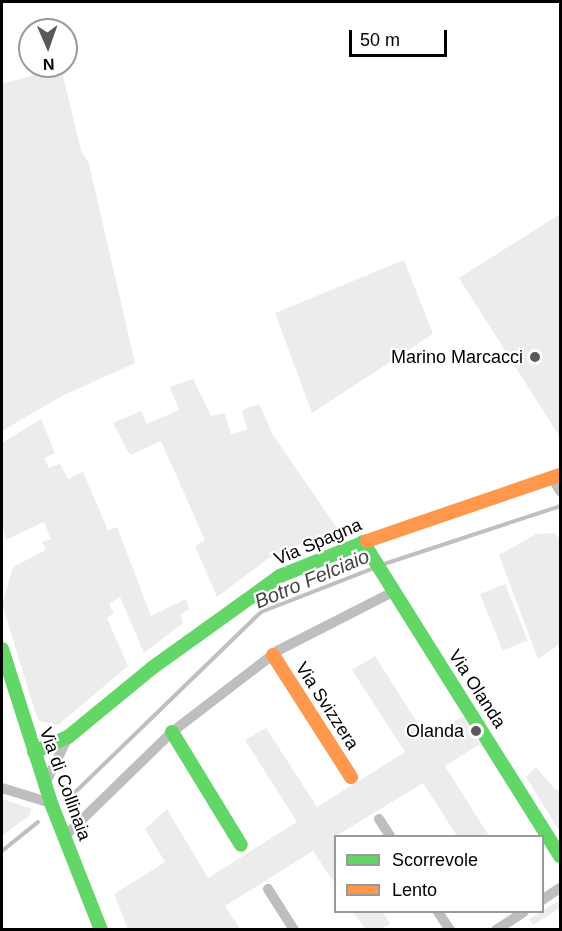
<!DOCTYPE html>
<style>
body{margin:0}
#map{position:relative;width:562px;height:931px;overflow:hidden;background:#fff;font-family:Arial,sans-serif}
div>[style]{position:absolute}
.green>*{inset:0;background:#ececec;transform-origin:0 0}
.stream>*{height:4px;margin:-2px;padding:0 2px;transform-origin:2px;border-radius:2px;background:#bfbfbf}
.street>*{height:10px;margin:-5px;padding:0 5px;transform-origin:5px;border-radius:5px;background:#bebebe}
.fast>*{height:14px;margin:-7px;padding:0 7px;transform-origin:7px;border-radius:7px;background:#63d668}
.slow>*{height:14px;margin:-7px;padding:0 7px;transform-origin:7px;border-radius:7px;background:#ff974d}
.dots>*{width:16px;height:16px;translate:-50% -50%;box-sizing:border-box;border:3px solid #fff;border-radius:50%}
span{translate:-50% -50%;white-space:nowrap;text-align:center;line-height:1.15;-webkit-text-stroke:4.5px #fff;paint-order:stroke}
.poi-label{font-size:18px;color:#000}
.right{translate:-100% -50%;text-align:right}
.street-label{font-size:18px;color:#000}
.water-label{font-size:20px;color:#444;font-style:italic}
.frame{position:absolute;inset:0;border:3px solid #000;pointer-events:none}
.legend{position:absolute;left:334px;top:835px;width:210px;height:78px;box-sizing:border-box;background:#fff;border:2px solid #999;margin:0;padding:8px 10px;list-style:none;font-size:18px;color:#000}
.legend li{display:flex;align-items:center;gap:12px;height:30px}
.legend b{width:30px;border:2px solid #999}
.north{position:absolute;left:18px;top:18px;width:60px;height:60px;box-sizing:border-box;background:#fff;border:2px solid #999;border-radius:50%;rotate:178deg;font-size:16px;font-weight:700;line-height:24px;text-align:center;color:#000}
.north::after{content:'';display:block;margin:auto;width:21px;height:27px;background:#595959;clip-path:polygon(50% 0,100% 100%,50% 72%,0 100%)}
.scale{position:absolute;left:349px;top:30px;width:98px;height:27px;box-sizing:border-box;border:3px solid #000;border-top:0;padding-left:8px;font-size:18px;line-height:21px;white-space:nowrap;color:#000;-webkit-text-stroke:4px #fff;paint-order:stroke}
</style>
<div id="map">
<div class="green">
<i style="clip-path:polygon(61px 68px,81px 150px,89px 164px,135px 363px,62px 396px,2px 431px,2px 84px)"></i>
<i style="clip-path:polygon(560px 214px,560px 437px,459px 278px)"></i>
<i style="clip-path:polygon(404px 260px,433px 334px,312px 413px,275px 313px)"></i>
<i style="clip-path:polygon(193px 379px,211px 416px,225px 413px,231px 435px,247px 429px,242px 410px,259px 404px,273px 435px,337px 528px,269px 558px,217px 597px,195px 546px,205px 540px,161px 441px,130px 455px,113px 423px,141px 411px,147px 424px,179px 410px,170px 387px)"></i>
<i style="clip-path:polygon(41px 419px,55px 453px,44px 458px,49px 468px,60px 464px,68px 479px,83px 472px,108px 530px,117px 527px,151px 616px,186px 599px,189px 609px,181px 614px,183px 623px,144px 653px,120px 597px,109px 604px,114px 613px,107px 618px,128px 666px,58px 725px,39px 721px,36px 715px,2px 604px,13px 567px,46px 550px,42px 542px,51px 539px,44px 522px,6px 540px,2px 523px,2px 443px)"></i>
<i style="clip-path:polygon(555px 533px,560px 541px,560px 644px,538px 659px,499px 555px,536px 534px)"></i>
<i style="left:505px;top:584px;width:61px;height:27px;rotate:68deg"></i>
<i style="clip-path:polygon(375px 656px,427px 738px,463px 716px,480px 744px,445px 766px,489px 836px,457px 836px,423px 783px,336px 836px,335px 884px,313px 851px,225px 906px,240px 929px,128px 929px,114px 894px,165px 862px,145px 829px,167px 809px,208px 878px,297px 822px,245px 740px,266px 728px,317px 807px,405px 752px,352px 670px)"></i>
<i style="clip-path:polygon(536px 767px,556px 790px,560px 790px,560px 832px,526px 777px)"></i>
<i style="clip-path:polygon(2px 799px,32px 809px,29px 816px,2px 836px)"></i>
<i style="clip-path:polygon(560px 900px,560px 908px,533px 925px,529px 919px)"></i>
<i style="clip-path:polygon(353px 912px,383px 912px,390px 924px,381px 929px,365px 929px)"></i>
</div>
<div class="stream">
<i style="left:381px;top:565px;width:188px;rotate:-18.2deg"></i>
<i style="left:66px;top:801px;width:272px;rotate:-44.1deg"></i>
<i style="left:261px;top:612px;width:121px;rotate:-21.3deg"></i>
<i style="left:2px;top:851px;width:46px;rotate:-38.9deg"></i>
</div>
<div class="street">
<i style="left:553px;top:479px;width:14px;rotate:60deg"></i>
<i style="left:45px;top:784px;width:52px;rotate:-63.9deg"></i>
<i style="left:2px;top:788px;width:51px;rotate:17deg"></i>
<i style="left:379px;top:819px;width:20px;rotate:57deg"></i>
<i style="left:64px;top:837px;width:151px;rotate:-44.2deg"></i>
<i style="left:172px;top:732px;width:135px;rotate:-37.5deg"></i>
<i style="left:279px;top:650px;width:128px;rotate:-27deg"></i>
<i style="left:268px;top:889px;width:49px;rotate:57.6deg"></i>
<i style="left:542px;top:900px;width:22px;rotate:-34deg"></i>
<i style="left:438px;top:912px;width:22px;rotate:56deg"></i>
<i style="left:496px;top:930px;width:33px;rotate:-33deg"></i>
</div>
<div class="fast">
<i style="left:363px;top:542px;width:371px;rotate:57.9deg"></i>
<i style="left:2px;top:649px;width:162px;rotate:72.3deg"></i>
<i style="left:51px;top:803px;width:136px;rotate:68.5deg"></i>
<i style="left:172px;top:732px;width:132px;rotate:58.6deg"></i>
<i style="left:34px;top:752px;width:37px;rotate:-24deg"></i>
<i style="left:68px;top:737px;width:109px;rotate:-39.4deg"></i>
<i style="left:152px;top:668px;width:158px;rotate:-35.7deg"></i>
<i style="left:280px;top:576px;width:94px;rotate:-21.9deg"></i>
</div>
<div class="slow">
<i style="left:367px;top:541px;width:204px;rotate:-18.9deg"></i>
<i style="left:273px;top:655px;width:145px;rotate:57.4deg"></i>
</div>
<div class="dots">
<i style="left:535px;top:357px;background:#595959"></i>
<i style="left:476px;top:731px;background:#595959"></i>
</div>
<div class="poi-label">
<span class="right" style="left:523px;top:357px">Marino Marcacci</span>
<span class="right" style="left:464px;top:731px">Olanda</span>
</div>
<div class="street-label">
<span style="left:318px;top:542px;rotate:-23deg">Via Spagna</span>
<span style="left:477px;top:689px;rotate:57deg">Via Olanda</span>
<span style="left:327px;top:706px;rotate:57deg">Via Svizzera</span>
<span style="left:65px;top:784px;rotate:70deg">Via di Collinaia</span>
</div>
<div class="water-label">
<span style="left:312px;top:579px;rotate:-23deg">Botro Felciaio</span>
</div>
<div class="frame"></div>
<ul class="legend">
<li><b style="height:8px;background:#63d668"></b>Scorrevole</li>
<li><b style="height:8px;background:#ff974d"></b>Lento</li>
</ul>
<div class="north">N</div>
<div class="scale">50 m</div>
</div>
